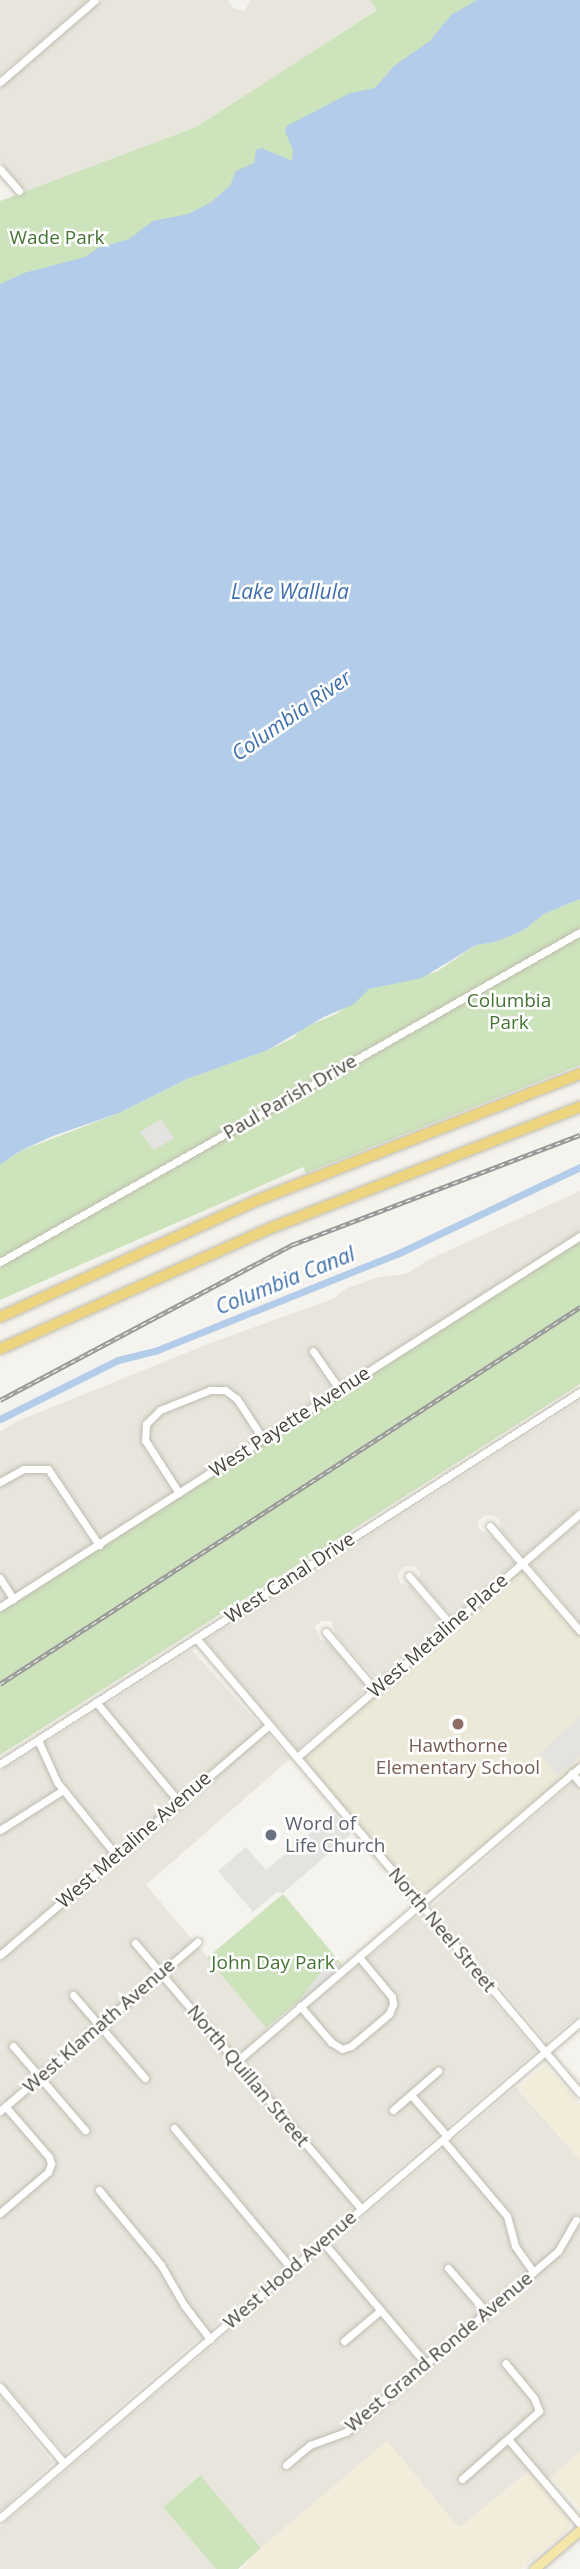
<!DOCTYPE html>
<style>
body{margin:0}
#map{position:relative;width:580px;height:2569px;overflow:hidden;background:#f5f3ed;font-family:"Open Sans",sans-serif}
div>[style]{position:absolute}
.residential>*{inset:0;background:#e8e5dc}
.commercial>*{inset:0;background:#f3ecdb}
.education>*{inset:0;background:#ece9d9}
.green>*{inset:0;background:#cde3bb;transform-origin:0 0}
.parking>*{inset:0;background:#e4e3e0;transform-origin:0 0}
.water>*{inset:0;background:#b2cce9}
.canal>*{height:7px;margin:-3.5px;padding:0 3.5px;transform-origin:3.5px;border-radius:3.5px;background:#b2cce9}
.roads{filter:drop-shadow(0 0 2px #bfbcb0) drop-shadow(0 0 2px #bfbcb0)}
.minor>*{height:7px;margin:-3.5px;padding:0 3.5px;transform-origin:3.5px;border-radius:3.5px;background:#fff}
.major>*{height:9px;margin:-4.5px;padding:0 4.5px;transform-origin:4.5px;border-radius:4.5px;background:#f3e6a8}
.highway>*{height:10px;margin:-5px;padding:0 5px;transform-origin:5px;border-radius:5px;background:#edd57f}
.rail>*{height:4.5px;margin-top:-2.25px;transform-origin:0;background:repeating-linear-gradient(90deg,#fff 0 5px,#9a9a9a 0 10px);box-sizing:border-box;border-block:2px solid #9a9a9a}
.dots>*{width:19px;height:19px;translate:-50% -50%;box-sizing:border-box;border:4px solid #fff;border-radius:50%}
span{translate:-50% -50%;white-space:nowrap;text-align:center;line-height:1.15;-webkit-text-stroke:5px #fff;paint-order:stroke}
.park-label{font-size:19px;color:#457434}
.street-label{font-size:19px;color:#49453b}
.education-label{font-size:19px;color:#785e54}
.worship-label{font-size:19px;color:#5b616d}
.left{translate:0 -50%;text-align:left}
.water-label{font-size:21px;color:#4070a9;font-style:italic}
</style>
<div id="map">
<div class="residential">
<i style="clip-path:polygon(0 0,90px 0,0 75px)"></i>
<i style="clip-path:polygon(103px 0,228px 0,233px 8px,245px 11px,250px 0,370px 0,378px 9px,196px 127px,26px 192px,0 161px,0 87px)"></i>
<i style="clip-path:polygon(580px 1191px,580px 1240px,0 1611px,0 1431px,20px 1420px,213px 1342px,333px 1299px,347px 1288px,379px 1277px,406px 1274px,432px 1258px)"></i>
<i style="clip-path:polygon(580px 1401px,580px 1508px,524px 1556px,500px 1529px,500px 1521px,494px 1516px,485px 1515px,477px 1522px,480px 1530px,492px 1537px,515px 1563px,452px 1617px,419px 1580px,420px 1572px,414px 1566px,404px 1567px,398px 1574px,400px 1583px,411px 1587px,443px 1625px,377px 1681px,336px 1634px,331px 1621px,322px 1621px,315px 1626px,320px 1640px,327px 1641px,368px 1688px,297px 1750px,205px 1641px)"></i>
<i style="clip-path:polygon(580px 1521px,580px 1623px,530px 1564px)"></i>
<i style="clip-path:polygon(192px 1650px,290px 1759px,146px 1885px,267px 2027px,274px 2035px,420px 1914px,536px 2051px,65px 2453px,0 2380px,0 2118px,12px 2108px,5px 2100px,0 2104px,0 1772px)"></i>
<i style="clip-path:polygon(580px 1776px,580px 2015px,546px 2041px,432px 1906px)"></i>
<i style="clip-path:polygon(516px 2087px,580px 2160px,580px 2452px,542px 2485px,529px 2471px,459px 2528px,387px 2441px,261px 2548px,199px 2475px,163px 2507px,216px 2569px,0 2569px,0 2527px)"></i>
<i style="clip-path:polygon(0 2396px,53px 2463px,0 2511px)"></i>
</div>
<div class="commercial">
<i style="clip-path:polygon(545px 2065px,580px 2104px,580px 2160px,518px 2088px)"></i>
<i style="clip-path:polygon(387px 2441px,459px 2528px,530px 2471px,570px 2520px,568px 2530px,521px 2569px,241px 2569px,261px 2548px)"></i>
<i style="clip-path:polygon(580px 2452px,580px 2508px,551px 2477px)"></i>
</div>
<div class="education">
<i style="clip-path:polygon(523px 1563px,580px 1631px,580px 1767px,420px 1904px,297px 1757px)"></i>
</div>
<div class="green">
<i style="clip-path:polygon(370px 0,580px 0,373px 133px,0 317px,0 201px,196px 127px,377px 10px)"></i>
<i style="clip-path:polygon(580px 899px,580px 1065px,306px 1173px,303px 1167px,290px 1173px,0 1300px,0 1165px,20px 1151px,119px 1113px,187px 1079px,268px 1050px,293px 1038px,303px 1028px,336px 1014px,369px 989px,436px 972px,476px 945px,496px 942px,524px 930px,544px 914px)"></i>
<i style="clip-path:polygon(580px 1240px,580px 1384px,0 1755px,0 1611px)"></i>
<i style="left:283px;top:1894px;width:92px;height:99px;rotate:50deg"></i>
<i style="clip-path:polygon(200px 2475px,261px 2548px,238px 2569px,216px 2569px,163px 2507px)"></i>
</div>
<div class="parking">
<i style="clip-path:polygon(161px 1119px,174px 1138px,154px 1150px,140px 1132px)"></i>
<i style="clip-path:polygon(580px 1717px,580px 1757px,558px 1775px,539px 1753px)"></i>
<i style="clip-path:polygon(334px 1813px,351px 1834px,283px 1893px,277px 1892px,253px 1912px,218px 1871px,246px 1847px,266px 1870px)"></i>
<i style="left:332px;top:1958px;width:11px;height:66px;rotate:38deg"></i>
</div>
<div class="water">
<i style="clip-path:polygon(477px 0,580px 0,580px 899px,544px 914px,524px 930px,496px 942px,476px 945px,422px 978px,369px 989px,354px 1004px,324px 1017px,268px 1050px,187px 1079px,119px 1113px,53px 1136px,20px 1151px,0 1165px,0 284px,24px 273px,85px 257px,98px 248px,129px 239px,153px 221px,188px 214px,210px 203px,230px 186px,236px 171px,254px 163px,256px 150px,262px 148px,292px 161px,293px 151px,285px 131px,287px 126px,350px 93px,375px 88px,394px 66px,430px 41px,451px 15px)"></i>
</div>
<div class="canal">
<i style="left:0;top:1419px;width:132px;rotate:-26.6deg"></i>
<i style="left:118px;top:1360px;width:38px;rotate:-14deg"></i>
<i style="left:155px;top:1351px;width:263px;rotate:-21.9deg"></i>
<i style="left:399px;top:1253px;width:200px;rotate:-25.4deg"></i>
</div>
<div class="roads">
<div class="minor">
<i style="left:0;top:82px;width:125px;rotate:-40.8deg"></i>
<i style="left:0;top:169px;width:29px;rotate:49deg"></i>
<i style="left:0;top:1262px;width:667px;rotate:-29.64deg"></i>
<i style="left:313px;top:1351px;width:46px;rotate:55.6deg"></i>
<i style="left:0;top:1482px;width:26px;rotate:-29deg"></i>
<i style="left:23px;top:1469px;width:25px"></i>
<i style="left:48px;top:1469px;width:92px;rotate:56.1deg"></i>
<i style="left:179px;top:1493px;width:63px;rotate:-122.7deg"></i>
<i style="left:145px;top:1440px;width:16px;rotate:-86deg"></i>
<i style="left:146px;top:1424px;width:20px;rotate:-45deg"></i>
<i style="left:160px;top:1410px;width:54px;rotate:-21.8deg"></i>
<i style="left:210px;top:1390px;width:15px"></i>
<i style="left:225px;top:1390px;width:15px;rotate:37deg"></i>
<i style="left:237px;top:1399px;width:48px;rotate:57deg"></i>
<i style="left:490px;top:1526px;width:138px;rotate:49.4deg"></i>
<i style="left:409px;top:1576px;width:65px;rotate:49.4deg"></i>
<i style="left:0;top:1578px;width:25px;rotate:58deg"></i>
<i style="left:0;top:1607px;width:689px;rotate:-32.61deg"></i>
<i style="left:326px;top:1632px;width:76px;rotate:49.8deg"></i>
<i style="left:196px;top:1638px;width:595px;rotate:49.84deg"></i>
<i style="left:96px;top:1702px;width:130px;rotate:50.3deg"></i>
<i style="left:38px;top:1740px;width:46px;rotate:65.7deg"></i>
<i style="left:57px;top:1782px;width:94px;rotate:51.1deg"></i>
<i style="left:297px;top:1757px;width:373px;rotate:-40.7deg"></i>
<i style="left:0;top:1764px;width:689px;rotate:-32.68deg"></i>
<i style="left:572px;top:1773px;width:13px;rotate:51deg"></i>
<i style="left:0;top:1830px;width:75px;rotate:-32.4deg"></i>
<i style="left:135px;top:1943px;width:349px;rotate:49.6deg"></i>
<i style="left:0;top:1955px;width:354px;rotate:-40.5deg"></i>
<i style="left:73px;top:1995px;width:110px;rotate:49.1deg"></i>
<i style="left:300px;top:2006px;width:48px;rotate:49.3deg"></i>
<i style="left:331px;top:2042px;width:13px;rotate:32deg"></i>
<i style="left:342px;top:2049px;width:9px;rotate:-18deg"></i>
<i style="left:351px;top:2046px;width:50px;rotate:-40.1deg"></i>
<i style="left:389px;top:2014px;width:11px;rotate:-68deg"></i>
<i style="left:393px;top:2004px;width:7px;rotate:-98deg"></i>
<i style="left:392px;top:1997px;width:52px;rotate:-129.5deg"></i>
<i style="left:13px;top:2046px;width:111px;rotate:49.4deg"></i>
<i style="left:236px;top:2062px;width:453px;rotate:-40.6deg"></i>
<i style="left:411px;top:2095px;width:55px;rotate:48.7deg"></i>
<i style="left:393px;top:2110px;width:60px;rotate:-40.9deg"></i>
<i style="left:0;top:2111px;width:260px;rotate:-40.6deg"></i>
<i style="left:174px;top:2128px;width:184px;rotate:50.1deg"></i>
<i style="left:443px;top:2140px;width:99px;rotate:49.9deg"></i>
<i style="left:507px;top:2216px;width:31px;rotate:75deg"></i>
<i style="left:515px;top:2246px;width:32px;rotate:55deg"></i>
<i style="left:99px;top:2190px;width:97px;rotate:50.4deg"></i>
<i style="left:161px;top:2265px;width:46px;rotate:60.1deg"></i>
<i style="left:184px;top:2305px;width:43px;rotate:52.6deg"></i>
<i style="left:0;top:2213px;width:63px;rotate:-40.5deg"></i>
<i style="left:48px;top:2172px;width:9px;rotate:-69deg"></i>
<i style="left:51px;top:2164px;width:7px;rotate:-106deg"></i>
<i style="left:49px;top:2157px;width:67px;rotate:-130.8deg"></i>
<i style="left:323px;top:2242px;width:160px;rotate:49.8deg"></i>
<i style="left:448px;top:2268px;width:60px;rotate:49.1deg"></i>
<i style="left:344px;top:2341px;width:48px;rotate:-40deg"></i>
<i style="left:0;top:2387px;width:99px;rotate:49.9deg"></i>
<i style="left:508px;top:2439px;width:111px;rotate:49.7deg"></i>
<i style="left:286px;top:2465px;width:31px;rotate:-40deg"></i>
<i style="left:310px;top:2445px;width:38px;rotate:-20deg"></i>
<i style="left:346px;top:2432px;width:279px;rotate:-40.5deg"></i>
<i style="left:558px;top:2251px;width:36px;rotate:-60deg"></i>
<i style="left:462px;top:2479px;width:103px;rotate:-41.4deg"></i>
<i style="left:539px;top:2411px;width:14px;rotate:-111deg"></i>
<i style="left:534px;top:2398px;width:45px;rotate:-129.6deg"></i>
<i style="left:0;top:2518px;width:763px;rotate:-40.54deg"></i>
</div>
<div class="major">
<i style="left:534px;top:2569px;width:60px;rotate:-40.3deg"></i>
</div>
<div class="highway">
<i style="left:0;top:1317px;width:283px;rotate:-24.4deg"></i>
<i style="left:258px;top:1200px;width:346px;rotate:-21.4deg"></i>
<i style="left:0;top:1349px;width:297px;rotate:-24.1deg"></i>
<i style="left:271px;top:1228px;width:332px;rotate:-21.4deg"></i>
</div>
</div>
<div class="rail">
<i style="left:0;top:1400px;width:333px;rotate:-28deg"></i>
<i style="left:294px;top:1244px;width:306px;rotate:-20.9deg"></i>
<i style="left:0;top:1684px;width:692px;rotate:-33.02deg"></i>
</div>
<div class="dots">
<i style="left:458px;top:1724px;background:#8d6e63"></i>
<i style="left:271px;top:1835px;background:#6b7280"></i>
</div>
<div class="park-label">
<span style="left:57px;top:238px">Wade Park</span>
<span style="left:509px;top:1012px">Columbia<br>Park</span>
<span style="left:273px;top:1963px">John Day Park</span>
</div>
<div class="street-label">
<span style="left:290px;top:1097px;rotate:-30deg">Paul Parish Drive</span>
<span style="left:290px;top:1422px;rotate:-33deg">West Payette Avenue</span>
<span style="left:290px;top:1578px;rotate:-33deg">West Canal Drive</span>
<span style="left:438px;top:1636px;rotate:-41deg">West Metaline Place</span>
<span style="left:134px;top:1840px;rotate:-41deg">West Metaline Avenue</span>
<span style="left:442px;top:1930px;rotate:50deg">North Neel Street</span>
<span style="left:99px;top:2026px;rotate:-41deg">West Klamath Avenue</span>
<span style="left:248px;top:2076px;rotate:50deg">North Quillan Street</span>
<span style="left:290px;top:2270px;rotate:-41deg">West Hood Avenue</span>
<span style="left:439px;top:2352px;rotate:-40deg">West Grand Ronde Avenue</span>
</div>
<div class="education-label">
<span style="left:458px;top:1757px">Hawthorne<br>Elementary School</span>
</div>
<div class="worship-label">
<span class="left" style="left:285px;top:1835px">Word of<br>Life Church</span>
</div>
<div class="water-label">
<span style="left:290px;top:591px">Lake Wallula</span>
<span style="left:291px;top:715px;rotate:-35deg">Columbia River</span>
<span style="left:285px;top:1280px;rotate:-22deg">Columbia Canal</span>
</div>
</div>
